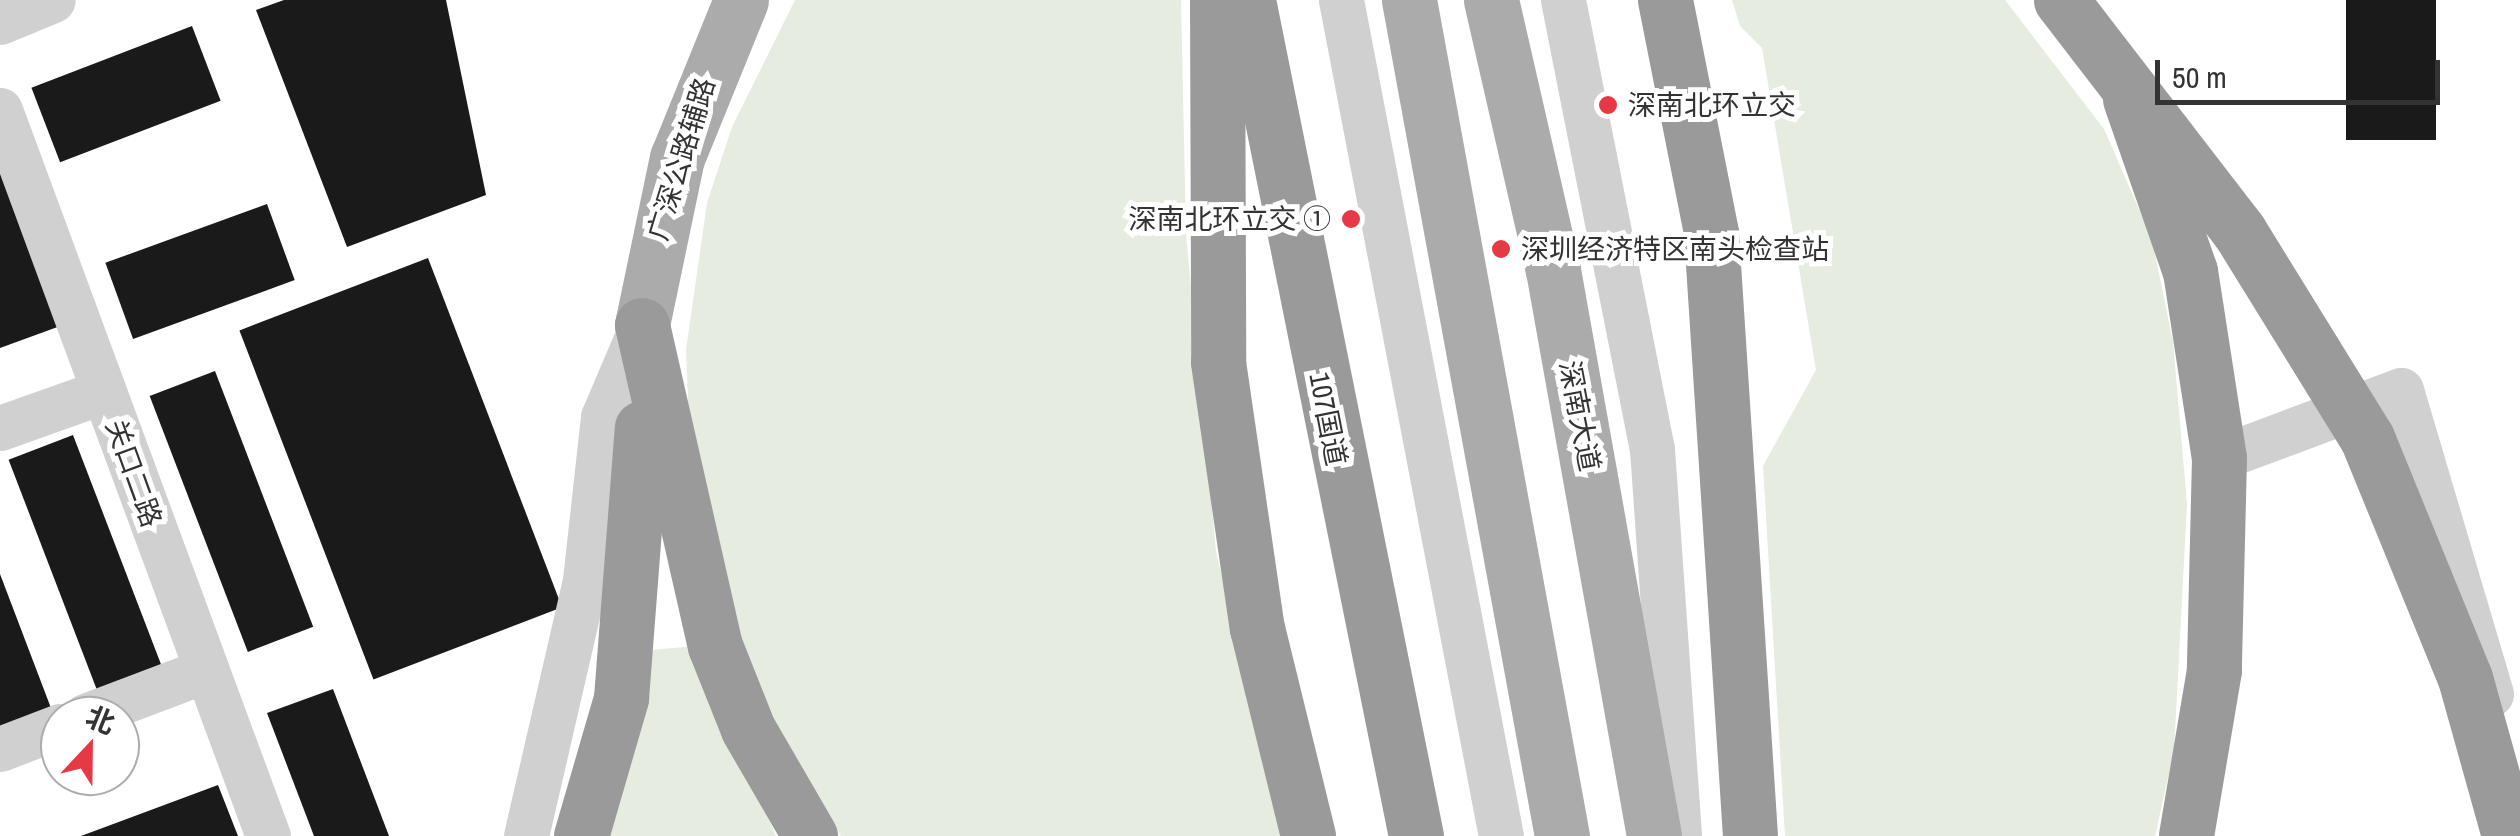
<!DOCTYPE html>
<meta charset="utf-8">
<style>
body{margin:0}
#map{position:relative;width:2520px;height:836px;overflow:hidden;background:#fff;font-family:"Archivo Narrow","Noto Sans SC",sans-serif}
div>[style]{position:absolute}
.green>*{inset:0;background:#e6ecdf}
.building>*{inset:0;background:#1a1a1a;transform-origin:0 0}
.minor>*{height:45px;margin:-22.5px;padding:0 22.5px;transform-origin:22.5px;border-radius:22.5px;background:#d0d0d0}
.major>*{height:55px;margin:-27.5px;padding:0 27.5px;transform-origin:27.5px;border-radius:27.5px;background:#ababab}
.highway>*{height:55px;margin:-27.5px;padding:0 27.5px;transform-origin:27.5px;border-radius:27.5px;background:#9a9a9a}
.highway-bridge>*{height:55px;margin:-27.5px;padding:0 27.5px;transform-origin:27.5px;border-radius:27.5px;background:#9a9a9a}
.dots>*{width:28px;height:28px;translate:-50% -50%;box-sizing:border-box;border:5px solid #fff;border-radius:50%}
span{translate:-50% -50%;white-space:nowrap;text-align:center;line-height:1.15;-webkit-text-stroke:10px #fff;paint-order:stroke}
.poi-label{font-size:28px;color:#333}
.left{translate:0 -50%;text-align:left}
.right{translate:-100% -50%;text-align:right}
.street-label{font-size:28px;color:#333}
.north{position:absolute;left:40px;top:696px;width:100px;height:100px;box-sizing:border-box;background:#fff;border:2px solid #adadad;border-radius:50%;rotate:22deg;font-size:28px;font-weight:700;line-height:40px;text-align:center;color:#333}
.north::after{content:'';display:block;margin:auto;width:35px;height:45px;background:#e63946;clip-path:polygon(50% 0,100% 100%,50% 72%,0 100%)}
.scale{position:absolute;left:2155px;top:60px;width:285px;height:45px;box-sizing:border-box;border:5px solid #333;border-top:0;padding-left:12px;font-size:30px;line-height:35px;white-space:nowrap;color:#333;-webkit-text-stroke:8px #fff;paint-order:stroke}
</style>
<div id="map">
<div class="green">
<i style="clip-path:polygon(795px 0,1181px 0,1186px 234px,1216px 551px,1283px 836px,841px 836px,804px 785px,746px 670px,689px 425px,686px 350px,707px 203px,732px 127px)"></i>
<i style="clip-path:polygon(1732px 0,2005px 0,2104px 129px,2152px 239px,2173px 342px,2187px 504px,2174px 751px,2155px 836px,1785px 836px,1763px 466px,1816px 370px,1762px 48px,1740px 26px)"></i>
<i style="clip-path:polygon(696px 646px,776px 836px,598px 836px,651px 650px)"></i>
</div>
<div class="building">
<i style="clip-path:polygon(284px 0,446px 0,486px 195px,347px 247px,256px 10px)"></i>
<i style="left:2346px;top:0;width:90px;height:140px"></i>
<i style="left:192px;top:26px;width:80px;height:172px;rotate:69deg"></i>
<i style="clip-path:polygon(0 129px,74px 321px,0 348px)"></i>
<i style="left:267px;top:204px;width:81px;height:172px;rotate:70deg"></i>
<i style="left:428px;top:258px;width:374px;height:202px;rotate:69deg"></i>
<i style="left:215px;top:371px;width:274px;height:70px;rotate:69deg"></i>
<i style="left:73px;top:435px;width:256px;height:69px;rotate:69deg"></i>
<i style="clip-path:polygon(0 574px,54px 716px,0 736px)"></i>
<i style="clip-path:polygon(333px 689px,389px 836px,314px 836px,267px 713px)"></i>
<i style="clip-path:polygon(218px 785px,238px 836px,81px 836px)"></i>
</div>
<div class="minor">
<i style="left:1341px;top:0;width:851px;rotate:79.17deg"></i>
<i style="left:1563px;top:0;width:458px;rotate:78.8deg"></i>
<i style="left:1652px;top:449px;width:388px;rotate:86deg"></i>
<i style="left:0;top:22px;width:57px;rotate:-22.5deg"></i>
<i style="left:0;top:110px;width:774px;rotate:69.74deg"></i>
<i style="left:0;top:428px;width:110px;rotate:-19.6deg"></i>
<i style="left:2219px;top:458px;width:194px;rotate:-20.5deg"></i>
<i style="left:2401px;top:390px;width:317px;rotate:73.5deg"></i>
<i style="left:85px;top:716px;width:130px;rotate:-20.7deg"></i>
<i style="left:0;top:749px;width:64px;rotate:-21deg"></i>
<i style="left:526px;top:836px;width:263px;rotate:-77deg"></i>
<i style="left:585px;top:580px;width:164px;rotate:-83.7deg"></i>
<i style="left:603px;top:417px;width:100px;rotate:-67deg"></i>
</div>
<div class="major">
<i style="left:1409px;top:0;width:850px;rotate:79.63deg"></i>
<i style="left:1491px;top:0;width:277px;rotate:77.1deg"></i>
<i style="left:1553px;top:270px;width:575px;rotate:79.88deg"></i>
<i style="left:642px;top:325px;width:171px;rotate:-78.2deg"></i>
<i style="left:677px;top:158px;width:170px;rotate:-67.9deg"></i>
</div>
<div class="highway">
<i style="left:1217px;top:0;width:362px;rotate:89.8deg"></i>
<i style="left:1218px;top:362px;width:269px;rotate:81.7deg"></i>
<i style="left:1257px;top:628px;width:214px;rotate:76.2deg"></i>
<i style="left:1248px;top:0;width:853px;rotate:78.64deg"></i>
<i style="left:1665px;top:0;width:237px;rotate:78.8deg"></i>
<i style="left:1711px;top:233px;width:604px;rotate:86.3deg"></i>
<i style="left:2130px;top:99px;width:182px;rotate:70.8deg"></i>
<i style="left:2190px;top:271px;width:189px;rotate:81.2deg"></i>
<i style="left:2219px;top:458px;width:212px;rotate:91.4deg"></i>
<i style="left:2214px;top:670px;width:168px;rotate:99.6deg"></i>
<i style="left:642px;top:325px;width:329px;rotate:77.2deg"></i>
<i style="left:715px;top:646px;width:89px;rotate:68.3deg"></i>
<i style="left:748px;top:729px;width:124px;rotate:59.9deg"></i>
<i style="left:581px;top:836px;width:144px;rotate:-73.8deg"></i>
<i style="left:621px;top:698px;width:271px;rotate:-85.6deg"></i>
</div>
<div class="highway-bridge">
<i style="left:2061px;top:0;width:292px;rotate:52.4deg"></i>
<i style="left:2239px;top:231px;width:243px;rotate:58.3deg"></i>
<i style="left:2367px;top:438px;width:259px;rotate:67.8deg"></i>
<i style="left:2465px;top:678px;width:164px;rotate:74.4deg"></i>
</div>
<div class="dots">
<i style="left:1608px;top:105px;background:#e63946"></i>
<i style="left:1351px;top:219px;background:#e63946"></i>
<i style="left:1501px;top:249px;background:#e63946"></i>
</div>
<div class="poi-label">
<span class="left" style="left:1628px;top:105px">深南北环立交</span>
<span class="right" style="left:1331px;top:219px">深南北环立交 ①</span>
<span class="left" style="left:1521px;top:249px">深圳经济特区南头检查站</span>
</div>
<div class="street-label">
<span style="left:681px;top:159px;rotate:-73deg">广深公路辅路</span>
<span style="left:1580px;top:416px;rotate:79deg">深南大道</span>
<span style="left:1328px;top:419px;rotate:79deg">107国道</span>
<span style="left:134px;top:473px;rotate:70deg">关口二路</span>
</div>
<div class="north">北</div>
<div class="scale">50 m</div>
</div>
